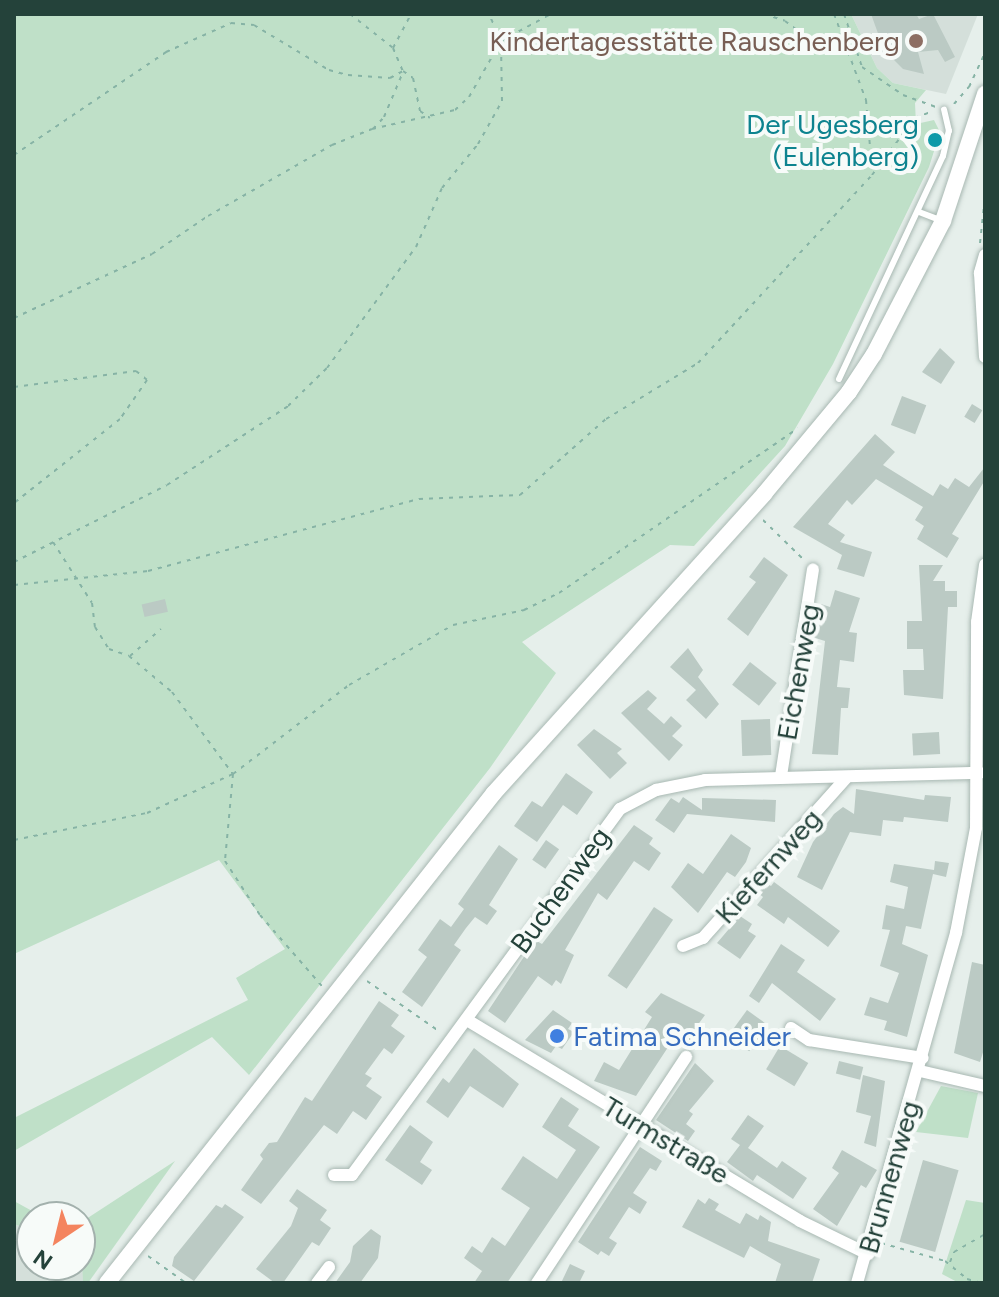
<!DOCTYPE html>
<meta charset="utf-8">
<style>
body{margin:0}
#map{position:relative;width:999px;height:1297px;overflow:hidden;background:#e6efeb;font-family:Figtree,sans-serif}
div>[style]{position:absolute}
.built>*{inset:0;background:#d4dfda}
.green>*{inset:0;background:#bfe0c8}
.building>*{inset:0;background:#bbcac4;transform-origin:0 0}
.path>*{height:2px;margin-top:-1px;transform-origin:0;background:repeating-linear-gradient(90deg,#86b3a5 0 4px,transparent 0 10px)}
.roads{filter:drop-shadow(0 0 2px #a8b8b2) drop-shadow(0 0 2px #a8b8b2)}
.service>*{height:6px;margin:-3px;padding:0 3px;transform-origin:3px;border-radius:3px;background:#fff}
.minor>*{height:12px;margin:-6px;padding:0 6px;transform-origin:6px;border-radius:6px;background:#fff}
.secondary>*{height:16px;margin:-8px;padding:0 8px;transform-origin:8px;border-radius:8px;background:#fff}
.dots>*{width:22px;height:22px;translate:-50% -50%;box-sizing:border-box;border:4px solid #f7fbf9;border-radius:50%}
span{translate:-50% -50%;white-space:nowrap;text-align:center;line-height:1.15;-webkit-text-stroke:8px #f7fbf9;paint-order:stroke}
.education-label{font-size:28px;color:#785e54}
.right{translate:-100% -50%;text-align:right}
.culture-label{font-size:28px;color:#0d838f}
.street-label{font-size:28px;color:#24423a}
.shop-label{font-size:28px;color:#366cbe}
.left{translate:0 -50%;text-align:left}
.frame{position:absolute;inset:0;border:16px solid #24423a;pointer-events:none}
.north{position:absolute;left:16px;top:1201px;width:80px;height:80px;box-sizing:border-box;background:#f7fbf9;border:2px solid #a3b1ad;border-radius:50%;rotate:215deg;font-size:22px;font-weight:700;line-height:32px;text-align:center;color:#24423a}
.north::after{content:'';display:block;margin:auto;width:28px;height:36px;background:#f4845f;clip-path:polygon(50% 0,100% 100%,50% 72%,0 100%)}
</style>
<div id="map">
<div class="built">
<i style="clip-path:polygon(851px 14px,978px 14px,946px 94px,893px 83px,877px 68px)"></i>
<i style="clip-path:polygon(14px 1224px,32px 1231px,32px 1265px,80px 1265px,82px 1249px,83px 1283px,14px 1283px)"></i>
</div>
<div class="green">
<i style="clip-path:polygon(14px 14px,851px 14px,877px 68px,893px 83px,926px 90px,915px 103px,916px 124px,934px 120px,940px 132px,929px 167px,833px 364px,785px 446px,694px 546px,670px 545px,522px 642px,556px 673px,490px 768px,249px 1075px,212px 1037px,14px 1151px,14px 1118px,248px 1000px,236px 978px,285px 949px,219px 860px,14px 954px)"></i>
<i style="clip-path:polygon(941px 1086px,978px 1093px,968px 1138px,916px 1132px)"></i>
<i style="clip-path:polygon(175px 1161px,88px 1283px,83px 1283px,80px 1223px)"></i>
<i style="clip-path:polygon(966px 1200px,985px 1203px,985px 1283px,959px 1283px,942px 1274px)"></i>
<i style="clip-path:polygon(14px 1201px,43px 1217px,32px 1217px,32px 1231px,14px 1224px)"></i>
</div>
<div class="building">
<i style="clip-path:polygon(871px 14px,916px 14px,919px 19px,933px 14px,955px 57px,945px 62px,938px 50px,918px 52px,924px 74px,903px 69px,884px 50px)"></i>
<i style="clip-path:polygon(940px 348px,955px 362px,941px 384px,922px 372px)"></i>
<i style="left:902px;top:396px;width:26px;height:31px;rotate:21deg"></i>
<i style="left:972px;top:404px;width:12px;height:15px;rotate:31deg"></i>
<i style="clip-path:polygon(875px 434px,895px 452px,883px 465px,933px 496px,940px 484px,948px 489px,955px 478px,969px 487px,984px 468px,985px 480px,952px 534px,959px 538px,947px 558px,917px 539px,924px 526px,915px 520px,923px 507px,876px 479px,852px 505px,847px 500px,828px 524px,845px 535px,840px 542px,872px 552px,864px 577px,837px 569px,842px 555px,793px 527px)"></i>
<i style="clip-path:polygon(764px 557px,788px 575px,748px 636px,727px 619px,756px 582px,749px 577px)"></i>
<i style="clip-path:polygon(919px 565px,943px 565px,933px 581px,945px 581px,945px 591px,957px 591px,957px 607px,948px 607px,943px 699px,904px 695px,903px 670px,924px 670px,923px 649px,907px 649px,907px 621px,922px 621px)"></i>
<i style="clip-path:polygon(835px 590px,860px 598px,849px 632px,857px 633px,854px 662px,840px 660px,837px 687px,850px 688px,848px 708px,841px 708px,838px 755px,812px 754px,825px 641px,812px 637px,821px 604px,830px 607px)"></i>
<i style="left:165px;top:599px;width:13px;height:24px;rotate:77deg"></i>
<i style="clip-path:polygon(688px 648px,703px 670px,698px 677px,719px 704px,706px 719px,686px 700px,696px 690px,670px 667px)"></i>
<i style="left:750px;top:662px;width:34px;height:29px;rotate:38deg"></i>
<i style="clip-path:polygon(648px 690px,657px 698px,647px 709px,664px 724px,671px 716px,682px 726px,672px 736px,683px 745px,669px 761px,621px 713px)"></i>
<i style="left:770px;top:719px;width:36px;height:29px;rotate:88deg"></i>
<i style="clip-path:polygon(594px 729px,622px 749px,617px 753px,627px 763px,610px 779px,577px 745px)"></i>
<i style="left:939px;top:732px;width:22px;height:27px;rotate:87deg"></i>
<i style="clip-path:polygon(566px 773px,593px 792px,577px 815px,563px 805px,537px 842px,514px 826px,532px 801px,542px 807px)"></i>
<i style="clip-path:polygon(856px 789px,924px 800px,925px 795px,951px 797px,948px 822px,904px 817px,903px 822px,883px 820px,881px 836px,850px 832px,822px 890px,797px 877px,813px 842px,834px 814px,843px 807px,854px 814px)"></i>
<i style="clip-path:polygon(683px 797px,702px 810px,702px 798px,776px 800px,775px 822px,687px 814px,674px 833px,655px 820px,671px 798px,679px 803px)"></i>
<i style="clip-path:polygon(634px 825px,653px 838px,649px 844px,661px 853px,649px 871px,634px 861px,607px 900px,598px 893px,565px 950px,574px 955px,561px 984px,556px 980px,552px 986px,538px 976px,505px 1023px,488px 1011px,535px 940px,542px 944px)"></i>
<i style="clip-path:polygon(731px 834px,751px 848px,746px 862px,735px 877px,727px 872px,698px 913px,671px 887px,688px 863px,703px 874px)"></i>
<i style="left:546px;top:840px;width:16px;height:24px;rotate:35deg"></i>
<i style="clip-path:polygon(499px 845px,518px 859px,489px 905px,497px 911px,487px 925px,475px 917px,466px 928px,454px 945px,461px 950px,422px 1007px,402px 992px,427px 957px,418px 950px,440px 919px,451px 927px,464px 909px,458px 904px)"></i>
<i style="clip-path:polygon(935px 861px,949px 863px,946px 877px,933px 874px,921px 929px,906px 926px,902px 944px,928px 955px,907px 1037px,884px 1030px,887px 1021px,864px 1015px,870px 997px,888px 1003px,899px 973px,880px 966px,890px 930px,882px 929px,886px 905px,904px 909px,908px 887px,890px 882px,894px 864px,934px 870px)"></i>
<i style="clip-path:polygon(774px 882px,840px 931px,828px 947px,788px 917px,784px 924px,757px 905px,763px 897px,758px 893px,766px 883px,771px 886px)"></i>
<i style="left:654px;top:907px;width:23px;height:83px;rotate:34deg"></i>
<i style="clip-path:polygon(740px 916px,752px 924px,748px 931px,756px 936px,740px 959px,717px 943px)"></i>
<i style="clip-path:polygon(781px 944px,805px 960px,797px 972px,836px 999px,820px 1021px,772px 983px,759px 1003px,749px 996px)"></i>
<i style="clip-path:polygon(972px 962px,985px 965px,985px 1046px,980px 1062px,954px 1053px)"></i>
<i style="clip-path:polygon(661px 993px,705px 1015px,697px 1026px,702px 1039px,696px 1048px,676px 1035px,636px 1096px,594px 1081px,604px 1062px,619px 1070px,652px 1017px,645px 1012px)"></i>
<i style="clip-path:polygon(379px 1001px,399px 1015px,391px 1026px,405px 1036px,392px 1054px,384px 1048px,365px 1074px,372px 1078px,366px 1086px,382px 1097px,366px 1120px,353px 1111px,337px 1134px,324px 1125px,261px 1204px,241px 1190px,263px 1159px,260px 1155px,269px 1143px,277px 1142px,305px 1097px,312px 1101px)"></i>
<i style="clip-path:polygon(553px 1010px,572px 1023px,568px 1029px,574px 1032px,562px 1049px,556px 1046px,551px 1053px,525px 1040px)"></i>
<i style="left:747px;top:1010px;width:26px;height:32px;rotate:36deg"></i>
<i style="left:780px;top:1046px;width:33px;height:27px;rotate:31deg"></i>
<i style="clip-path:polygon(474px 1048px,519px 1084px,503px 1108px,470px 1086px,448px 1118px,426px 1102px,443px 1078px,449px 1083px)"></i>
<i style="left:839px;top:1061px;width:25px;height:13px;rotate:14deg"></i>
<i style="clip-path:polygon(695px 1063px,714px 1081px,689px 1111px,693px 1114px,686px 1124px,695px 1131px,688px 1141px,656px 1120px)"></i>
<i style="clip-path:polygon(863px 1075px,885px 1081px,876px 1147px,864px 1143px,871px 1116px,856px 1112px)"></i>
<i style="clip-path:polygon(561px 1097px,579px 1109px,568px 1126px,600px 1147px,507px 1283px,474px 1283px,482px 1271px,464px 1258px,472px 1246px,482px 1253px,492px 1237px,505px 1246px,530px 1208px,501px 1189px,523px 1156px,557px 1179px,576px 1150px,542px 1127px)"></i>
<i style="clip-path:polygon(748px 1115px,764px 1126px,748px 1148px,777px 1168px,782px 1161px,807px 1178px,793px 1199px,757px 1175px,753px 1181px,727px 1162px,740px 1145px,731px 1139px)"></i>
<i style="clip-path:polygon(410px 1125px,433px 1142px,420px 1162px,432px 1170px,422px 1185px,385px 1160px)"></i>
<i style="clip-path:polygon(640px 1147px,662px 1161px,656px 1171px,650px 1168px,633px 1193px,647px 1202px,640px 1214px,629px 1207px,609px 1238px,617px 1243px,609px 1256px,601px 1251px,598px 1255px,578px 1242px)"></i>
<i style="clip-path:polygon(842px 1150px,877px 1170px,866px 1188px,861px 1185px,837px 1226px,813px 1209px,839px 1173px,832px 1168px)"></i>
<i style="left:923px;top:1160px;width:37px;height:85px;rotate:16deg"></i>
<i style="clip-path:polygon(297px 1189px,327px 1210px,320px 1220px,331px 1228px,319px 1246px,312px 1242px,283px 1283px,275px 1283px,256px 1269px,291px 1226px,298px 1208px,289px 1201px)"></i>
<i style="clip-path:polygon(709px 1198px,719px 1204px,715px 1210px,740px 1224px,746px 1213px,758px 1220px,760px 1215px,771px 1222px,768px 1241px,820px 1259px,812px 1283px,775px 1283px,781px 1264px,750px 1246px,744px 1258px,682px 1227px,698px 1199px,705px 1204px)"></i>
<i style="clip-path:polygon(225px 1204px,244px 1217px,194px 1281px,172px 1266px,174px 1257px,216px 1205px,222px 1208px)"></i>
<i style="clip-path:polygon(371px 1229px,381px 1236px,378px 1258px,360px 1283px,335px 1283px,350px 1262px,353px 1246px)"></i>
<i style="clip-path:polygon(570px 1264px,585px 1271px,579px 1283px,561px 1283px)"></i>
</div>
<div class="path">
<i style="left:350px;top:14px;width:55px;rotate:38.3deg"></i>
<i style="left:393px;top:48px;width:25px;rotate:67deg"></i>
<i style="left:403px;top:71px;width:12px;rotate:35deg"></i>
<i style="left:413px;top:78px;width:34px;rotate:78deg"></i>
<i style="left:420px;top:111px;width:12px;rotate:35deg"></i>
<i style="left:764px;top:14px;width:22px;rotate:18deg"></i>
<i style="left:785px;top:21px;width:55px;rotate:36.9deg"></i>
<i style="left:829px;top:54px;width:25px;rotate:-9deg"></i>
<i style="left:834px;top:14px;width:92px;rotate:69.6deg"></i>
<i style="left:866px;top:100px;width:70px;rotate:85.1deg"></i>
<i style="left:844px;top:14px;width:56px;rotate:71.2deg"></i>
<i style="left:862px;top:67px;width:50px;rotate:34.3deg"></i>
<i style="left:903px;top:95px;width:35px;rotate:20deg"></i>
<i style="left:393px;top:48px;width:38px;rotate:-62deg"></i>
<i style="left:954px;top:104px;width:23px;rotate:-49deg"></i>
<i style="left:969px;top:87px;width:38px;rotate:-65deg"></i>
<i style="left:373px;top:129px;width:16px;rotate:-47deg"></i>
<i style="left:384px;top:117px;width:49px;rotate:-67.1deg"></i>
<i style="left:14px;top:155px;width:184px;rotate:-34.1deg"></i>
<i style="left:166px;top:52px;width:71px;rotate:-24deg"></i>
<i style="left:231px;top:23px;width:23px;rotate:5deg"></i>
<i style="left:254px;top:25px;width:87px;rotate:31deg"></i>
<i style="left:329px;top:70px;width:20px;rotate:15deg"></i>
<i style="left:348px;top:75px;width:42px;rotate:4.1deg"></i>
<i style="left:390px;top:78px;width:15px;rotate:-28deg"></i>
<i style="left:980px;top:243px;width:47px;rotate:-83.9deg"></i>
<i style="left:14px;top:318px;width:152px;rotate:-24.9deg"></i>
<i style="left:152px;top:254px;width:68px;rotate:-34.2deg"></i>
<i style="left:208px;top:216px;width:143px;rotate:-29.8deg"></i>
<i style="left:332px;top:145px;width:43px;rotate:-21.8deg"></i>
<i style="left:372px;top:129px;width:85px;rotate:-12.9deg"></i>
<i style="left:455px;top:110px;width:19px;rotate:-43deg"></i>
<i style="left:469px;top:97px;width:64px;rotate:-60.3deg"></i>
<i style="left:501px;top:41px;width:57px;rotate:-28.4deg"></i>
<i style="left:14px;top:387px;width:123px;rotate:-7.5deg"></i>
<i style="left:136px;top:371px;width:14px;rotate:39deg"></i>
<i style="left:147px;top:380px;width:47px;rotate:124.7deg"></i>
<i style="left:120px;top:419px;width:135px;rotate:141.6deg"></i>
<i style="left:763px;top:520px;width:57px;rotate:44.3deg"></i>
<i style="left:53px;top:542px;width:72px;rotate:57.4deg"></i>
<i style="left:92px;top:603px;width:24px;rotate:83deg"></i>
<i style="left:95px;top:627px;width:26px;rotate:58deg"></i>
<i style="left:109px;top:649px;width:21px;rotate:19deg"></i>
<i style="left:129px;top:656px;width:56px;rotate:39.9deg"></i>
<i style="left:172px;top:692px;width:102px;rotate:53.4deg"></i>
<i style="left:233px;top:774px;width:87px;rotate:95.3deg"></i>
<i style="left:225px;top:861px;width:64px;rotate:57.1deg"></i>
<i style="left:260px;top:915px;width:94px;rotate:48.9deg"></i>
<i style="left:14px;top:562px;width:171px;rotate:-26.7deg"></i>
<i style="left:167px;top:485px;width:145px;rotate:-33.1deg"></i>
<i style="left:288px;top:406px;width:54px;rotate:-44.3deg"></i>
<i style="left:327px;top:368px;width:150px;rotate:-53.7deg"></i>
<i style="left:416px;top:247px;width:64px;rotate:-66.2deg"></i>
<i style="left:442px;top:188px;width:57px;rotate:-50.7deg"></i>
<i style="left:478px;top:144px;width:49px;rotate:-60.8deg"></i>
<i style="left:502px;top:101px;width:60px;rotate:-91deg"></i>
<i style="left:501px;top:41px;width:30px;rotate:-114deg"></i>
<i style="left:14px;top:585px;width:135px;rotate:-6deg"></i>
<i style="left:148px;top:571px;width:280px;rotate:-14.9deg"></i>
<i style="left:419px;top:499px;width:101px;rotate:-2.3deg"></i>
<i style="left:520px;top:495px;width:115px;rotate:-41.5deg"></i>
<i style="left:606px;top:419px;width:108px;rotate:-31.3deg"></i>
<i style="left:698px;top:363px;width:256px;rotate:-47.2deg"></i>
<i style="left:872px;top:175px;width:71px;rotate:-53deg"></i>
<i style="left:915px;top:118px;width:19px;rotate:-21deg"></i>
<i style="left:130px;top:656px;width:41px;rotate:-41.1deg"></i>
<i style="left:14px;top:840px;width:136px;rotate:-11.5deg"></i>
<i style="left:147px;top:813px;width:94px;rotate:-24.4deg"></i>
<i style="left:233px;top:774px;width:146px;rotate:-37.5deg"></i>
<i style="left:349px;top:685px;width:120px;rotate:-30deg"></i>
<i style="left:453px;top:625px;width:73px;rotate:-11.9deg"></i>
<i style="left:524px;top:610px;width:39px;rotate:-26deg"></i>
<i style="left:559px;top:593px;width:290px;rotate:-34.6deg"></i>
<i style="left:367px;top:981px;width:89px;rotate:34.9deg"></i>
<i style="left:881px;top:1243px;width:66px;rotate:15.7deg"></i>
<i style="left:945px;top:1261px;width:28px;rotate:39deg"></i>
<i style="left:967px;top:1279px;width:16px;rotate:15deg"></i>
<i style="left:148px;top:1256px;width:47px;rotate:35.4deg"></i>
<i style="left:950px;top:1262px;width:11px;rotate:-68deg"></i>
<i style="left:954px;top:1252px;width:36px;rotate:-30deg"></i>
</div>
<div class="roads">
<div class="service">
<i style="left:919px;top:212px;width:22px;rotate:21deg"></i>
<i style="left:839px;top:379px;width:246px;rotate:-65deg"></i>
<i style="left:943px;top:156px;width:26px;rotate:-77deg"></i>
<i style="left:949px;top:131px;width:22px;rotate:-103deg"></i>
</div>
<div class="minor">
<i style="left:985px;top:255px;width:19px;rotate:106deg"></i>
<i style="left:980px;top:273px;width:84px;rotate:86.6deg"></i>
<i style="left:781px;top:776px;width:209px;rotate:-81.2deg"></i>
<i style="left:683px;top:946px;width:22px;rotate:-22deg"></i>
<i style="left:703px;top:938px;width:216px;rotate:-48.2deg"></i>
<i style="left:467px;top:1020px;width:389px;rotate:31.1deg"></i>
<i style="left:800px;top:1221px;width:76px;rotate:25.9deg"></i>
<i style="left:791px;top:1028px;width:22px;rotate:34deg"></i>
<i style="left:809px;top:1040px;width:115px;rotate:9deg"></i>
<i style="left:920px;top:1071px;width:67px;rotate:13deg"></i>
<i style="left:334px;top:1175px;width:18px"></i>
<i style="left:352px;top:1175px;width:454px;rotate:-53.8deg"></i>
<i style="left:620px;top:809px;width:41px;rotate:-27.8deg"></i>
<i style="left:656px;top:790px;width:50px;rotate:-11.5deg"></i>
<i style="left:705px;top:780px;width:275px;rotate:-1.5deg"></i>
<i style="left:317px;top:1283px;width:20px;rotate:-53deg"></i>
<i style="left:537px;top:1283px;width:271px;rotate:-56.6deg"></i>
<i style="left:857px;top:1283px;width:364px;rotate:-74.2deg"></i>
<i style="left:956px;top:933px;width:107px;rotate:-79.2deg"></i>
<i style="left:976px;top:828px;width:206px;rotate:-89.7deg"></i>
<i style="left:977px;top:622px;width:58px;rotate:-82deg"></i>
</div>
<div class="secondary">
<i style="left:107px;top:1283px;width:624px;rotate:-51.7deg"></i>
<i style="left:494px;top:793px;width:403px;rotate:-47.9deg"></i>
<i style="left:764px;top:494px;width:133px;rotate:-50.2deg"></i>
<i style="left:849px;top:392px;width:45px;rotate:-56.7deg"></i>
<i style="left:874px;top:354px;width:150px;rotate:-62.6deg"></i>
<i style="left:943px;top:221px;width:134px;rotate:-71.7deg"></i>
</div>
</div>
<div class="dots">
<i style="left:916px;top:41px;background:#8d6e63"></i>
<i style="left:935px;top:140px;background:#0f9aa8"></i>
<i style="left:557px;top:1036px;background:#3f7fe0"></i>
</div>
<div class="education-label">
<span class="right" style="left:900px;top:41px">Kindertagesstätte Rauschenberg</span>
</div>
<div class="culture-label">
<span class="right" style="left:919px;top:140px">Der Ugesberg<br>(Eulenberg)</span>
</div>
<div class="street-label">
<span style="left:798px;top:672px;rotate:-80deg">Eichenweg</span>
<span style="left:768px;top:866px;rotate:-48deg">Kiefernweg</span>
<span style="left:560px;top:890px;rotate:-54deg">Buchenweg</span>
<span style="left:666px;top:1140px;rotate:31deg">Turmstraße</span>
<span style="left:889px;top:1177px;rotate:-74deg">Brunnenweg</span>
</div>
<div class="shop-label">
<span class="left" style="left:573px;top:1036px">Fatima Schneider</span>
</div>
<div class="frame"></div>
<div class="north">N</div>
</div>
